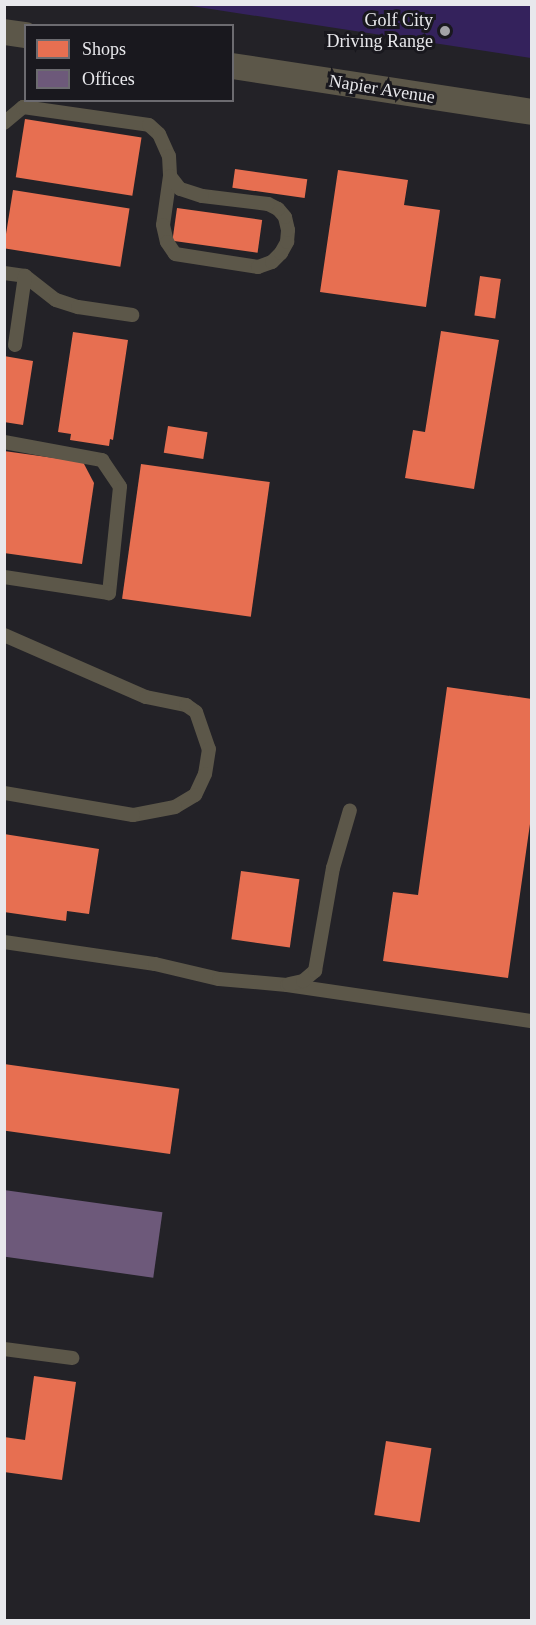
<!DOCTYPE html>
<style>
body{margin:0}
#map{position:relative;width:536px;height:1625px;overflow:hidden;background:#232227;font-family:"Times New Roman",serif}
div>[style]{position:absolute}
.green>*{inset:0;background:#34225c}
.shops>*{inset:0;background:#e76f51;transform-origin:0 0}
.offices>*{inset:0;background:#6d597a;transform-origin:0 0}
.service>*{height:14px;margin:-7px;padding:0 7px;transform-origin:7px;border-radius:7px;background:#5c5749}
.minor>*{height:26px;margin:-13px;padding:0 13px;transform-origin:13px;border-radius:13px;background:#5c5749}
.dots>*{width:16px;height:16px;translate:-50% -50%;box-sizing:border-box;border:3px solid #19181e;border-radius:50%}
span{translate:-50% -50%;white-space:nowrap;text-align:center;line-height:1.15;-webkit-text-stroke:6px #19181e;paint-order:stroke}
.poi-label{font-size:18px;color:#e8e8ec}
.right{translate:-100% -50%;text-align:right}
.street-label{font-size:18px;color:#e8e8ec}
.frame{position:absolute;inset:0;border:6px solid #e8e8ec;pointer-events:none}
.legend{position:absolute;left:24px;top:24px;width:210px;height:78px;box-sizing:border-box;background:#19181e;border:2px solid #6c6b70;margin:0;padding:8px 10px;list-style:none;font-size:18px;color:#e8e8ec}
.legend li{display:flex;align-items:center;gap:12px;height:30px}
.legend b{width:30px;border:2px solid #6c6b70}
</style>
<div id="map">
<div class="green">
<i style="clip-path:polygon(185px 5px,531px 5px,531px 58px)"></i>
</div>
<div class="shops">
<i style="left:25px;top:119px;width:118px;height:59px;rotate:9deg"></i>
<i style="left:235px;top:169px;width:73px;height:19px;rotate:8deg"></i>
<i style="clip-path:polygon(338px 170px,408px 180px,404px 205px,440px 210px,426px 307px,320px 292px)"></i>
<i style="left:13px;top:190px;width:118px;height:59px;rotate:9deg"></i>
<i style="left:177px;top:208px;width:86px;height:33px;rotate:8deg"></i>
<i style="left:480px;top:276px;width:21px;height:40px;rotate:8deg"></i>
<i style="clip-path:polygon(441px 331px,499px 340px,474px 489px,405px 478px,413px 430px,425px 432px)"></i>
<i style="clip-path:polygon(73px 332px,128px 340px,113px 440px,110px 439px,109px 446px,70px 440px,71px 434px,58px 432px)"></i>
<i style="clip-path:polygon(4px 356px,33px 361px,23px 425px,4px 422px)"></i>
<i style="left:168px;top:426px;width:40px;height:27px;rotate:9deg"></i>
<i style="clip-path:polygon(4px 451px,83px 462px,94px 483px,82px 564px,4px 553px)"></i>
<i style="left:141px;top:464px;width:130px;height:136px;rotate:8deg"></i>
<i style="clip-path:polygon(447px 687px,532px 699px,532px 810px,508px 978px,383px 961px,393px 892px,418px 895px)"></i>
<i style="clip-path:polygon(4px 834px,99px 849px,89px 914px,67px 911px,66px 921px,4px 912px)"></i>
<i style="left:241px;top:871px;width:59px;height:69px;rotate:8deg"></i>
<i style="left:4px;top:1064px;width:177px;height:66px;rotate:8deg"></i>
<i style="clip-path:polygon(34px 1376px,76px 1382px,62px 1480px,4px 1472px,4px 1437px,25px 1440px)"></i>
<i style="left:386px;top:1441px;width:46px;height:75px;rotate:9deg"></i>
</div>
<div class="offices">
<i style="left:4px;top:1190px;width:160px;height:66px;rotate:8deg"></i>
</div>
<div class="service">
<i style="left:4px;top:123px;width:25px;rotate:-40deg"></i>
<i style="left:23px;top:107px;width:127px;rotate:8.1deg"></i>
<i style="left:149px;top:125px;width:13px;rotate:42deg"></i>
<i style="left:159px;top:134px;width:24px;rotate:66deg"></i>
<i style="left:169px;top:156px;width:20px;rotate:87deg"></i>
<i style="left:170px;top:176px;width:49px;rotate:98.1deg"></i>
<i style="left:163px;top:225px;width:17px;rotate:77deg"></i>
<i style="left:167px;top:242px;width:14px;rotate:56deg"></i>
<i style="left:175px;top:254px;width:84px;rotate:8.9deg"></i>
<i style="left:258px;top:267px;width:15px;rotate:-20deg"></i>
<i style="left:272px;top:262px;width:13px;rotate:-45deg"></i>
<i style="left:281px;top:253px;width:13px;rotate:-61deg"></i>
<i style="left:287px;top:242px;width:12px;rotate:-85deg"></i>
<i style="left:288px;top:230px;width:13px;rotate:-103deg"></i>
<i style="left:285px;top:217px;width:11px;rotate:-131deg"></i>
<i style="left:278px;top:209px;width:11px;rotate:-153deg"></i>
<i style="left:268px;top:204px;width:66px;rotate:-173.1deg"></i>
<i style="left:202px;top:196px;width:23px;rotate:-162deg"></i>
<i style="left:180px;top:189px;width:16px;rotate:-128deg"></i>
<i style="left:4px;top:273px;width:21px;rotate:8deg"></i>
<i style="left:25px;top:276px;width:39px;rotate:38deg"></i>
<i style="left:56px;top:300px;width:23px;rotate:18deg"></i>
<i style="left:78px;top:307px;width:55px;rotate:8.4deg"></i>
<i style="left:15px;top:345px;width:70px;rotate:-81.8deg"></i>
<i style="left:4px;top:442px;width:100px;rotate:10.4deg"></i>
<i style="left:102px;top:460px;width:32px;rotate:56deg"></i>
<i style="left:120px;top:487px;width:107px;rotate:95.9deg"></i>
<i style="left:109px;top:593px;width:106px;rotate:-171.3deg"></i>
<i style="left:4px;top:635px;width:155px;rotate:23.6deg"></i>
<i style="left:146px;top:697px;width:41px;rotate:11.3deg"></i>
<i style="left:186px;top:705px;width:12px;rotate:35deg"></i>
<i style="left:196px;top:712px;width:39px;rotate:71deg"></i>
<i style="left:209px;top:749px;width:25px;rotate:99deg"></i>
<i style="left:205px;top:774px;width:23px;rotate:115deg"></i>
<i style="left:195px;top:795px;width:23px;rotate:149deg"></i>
<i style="left:175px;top:807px;width:43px;rotate:169.2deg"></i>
<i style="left:133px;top:815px;width:131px;rotate:-170.3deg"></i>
<i style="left:4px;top:942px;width:153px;rotate:8.3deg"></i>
<i style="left:155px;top:964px;width:66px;rotate:13.2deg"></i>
<i style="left:219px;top:979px;width:68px;rotate:5deg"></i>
<i style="left:287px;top:985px;width:248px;rotate:8.4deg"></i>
<i style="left:289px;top:984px;width:14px;rotate:-12deg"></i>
<i style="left:303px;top:981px;width:16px;rotate:-40deg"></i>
<i style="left:315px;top:971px;width:105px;rotate:-80.1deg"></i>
<i style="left:333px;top:868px;width:60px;rotate:-73.7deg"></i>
<i style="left:4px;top:1349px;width:69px;rotate:7.5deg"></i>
</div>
<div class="minor">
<i style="left:4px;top:32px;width:22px;rotate:8deg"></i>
<i style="left:232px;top:66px;width:304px;rotate:8.7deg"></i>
</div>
<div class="dots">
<i style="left:445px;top:31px;background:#a3a3a7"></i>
</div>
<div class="poi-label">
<span class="right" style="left:433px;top:31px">Golf City<br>Driving Range</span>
</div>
<div class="street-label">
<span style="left:382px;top:89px;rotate:9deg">Napier Avenue</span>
</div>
<div class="frame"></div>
<ul class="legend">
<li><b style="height:16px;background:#e76f51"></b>Shops</li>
<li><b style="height:16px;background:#6d597a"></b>Offices</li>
</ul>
</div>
